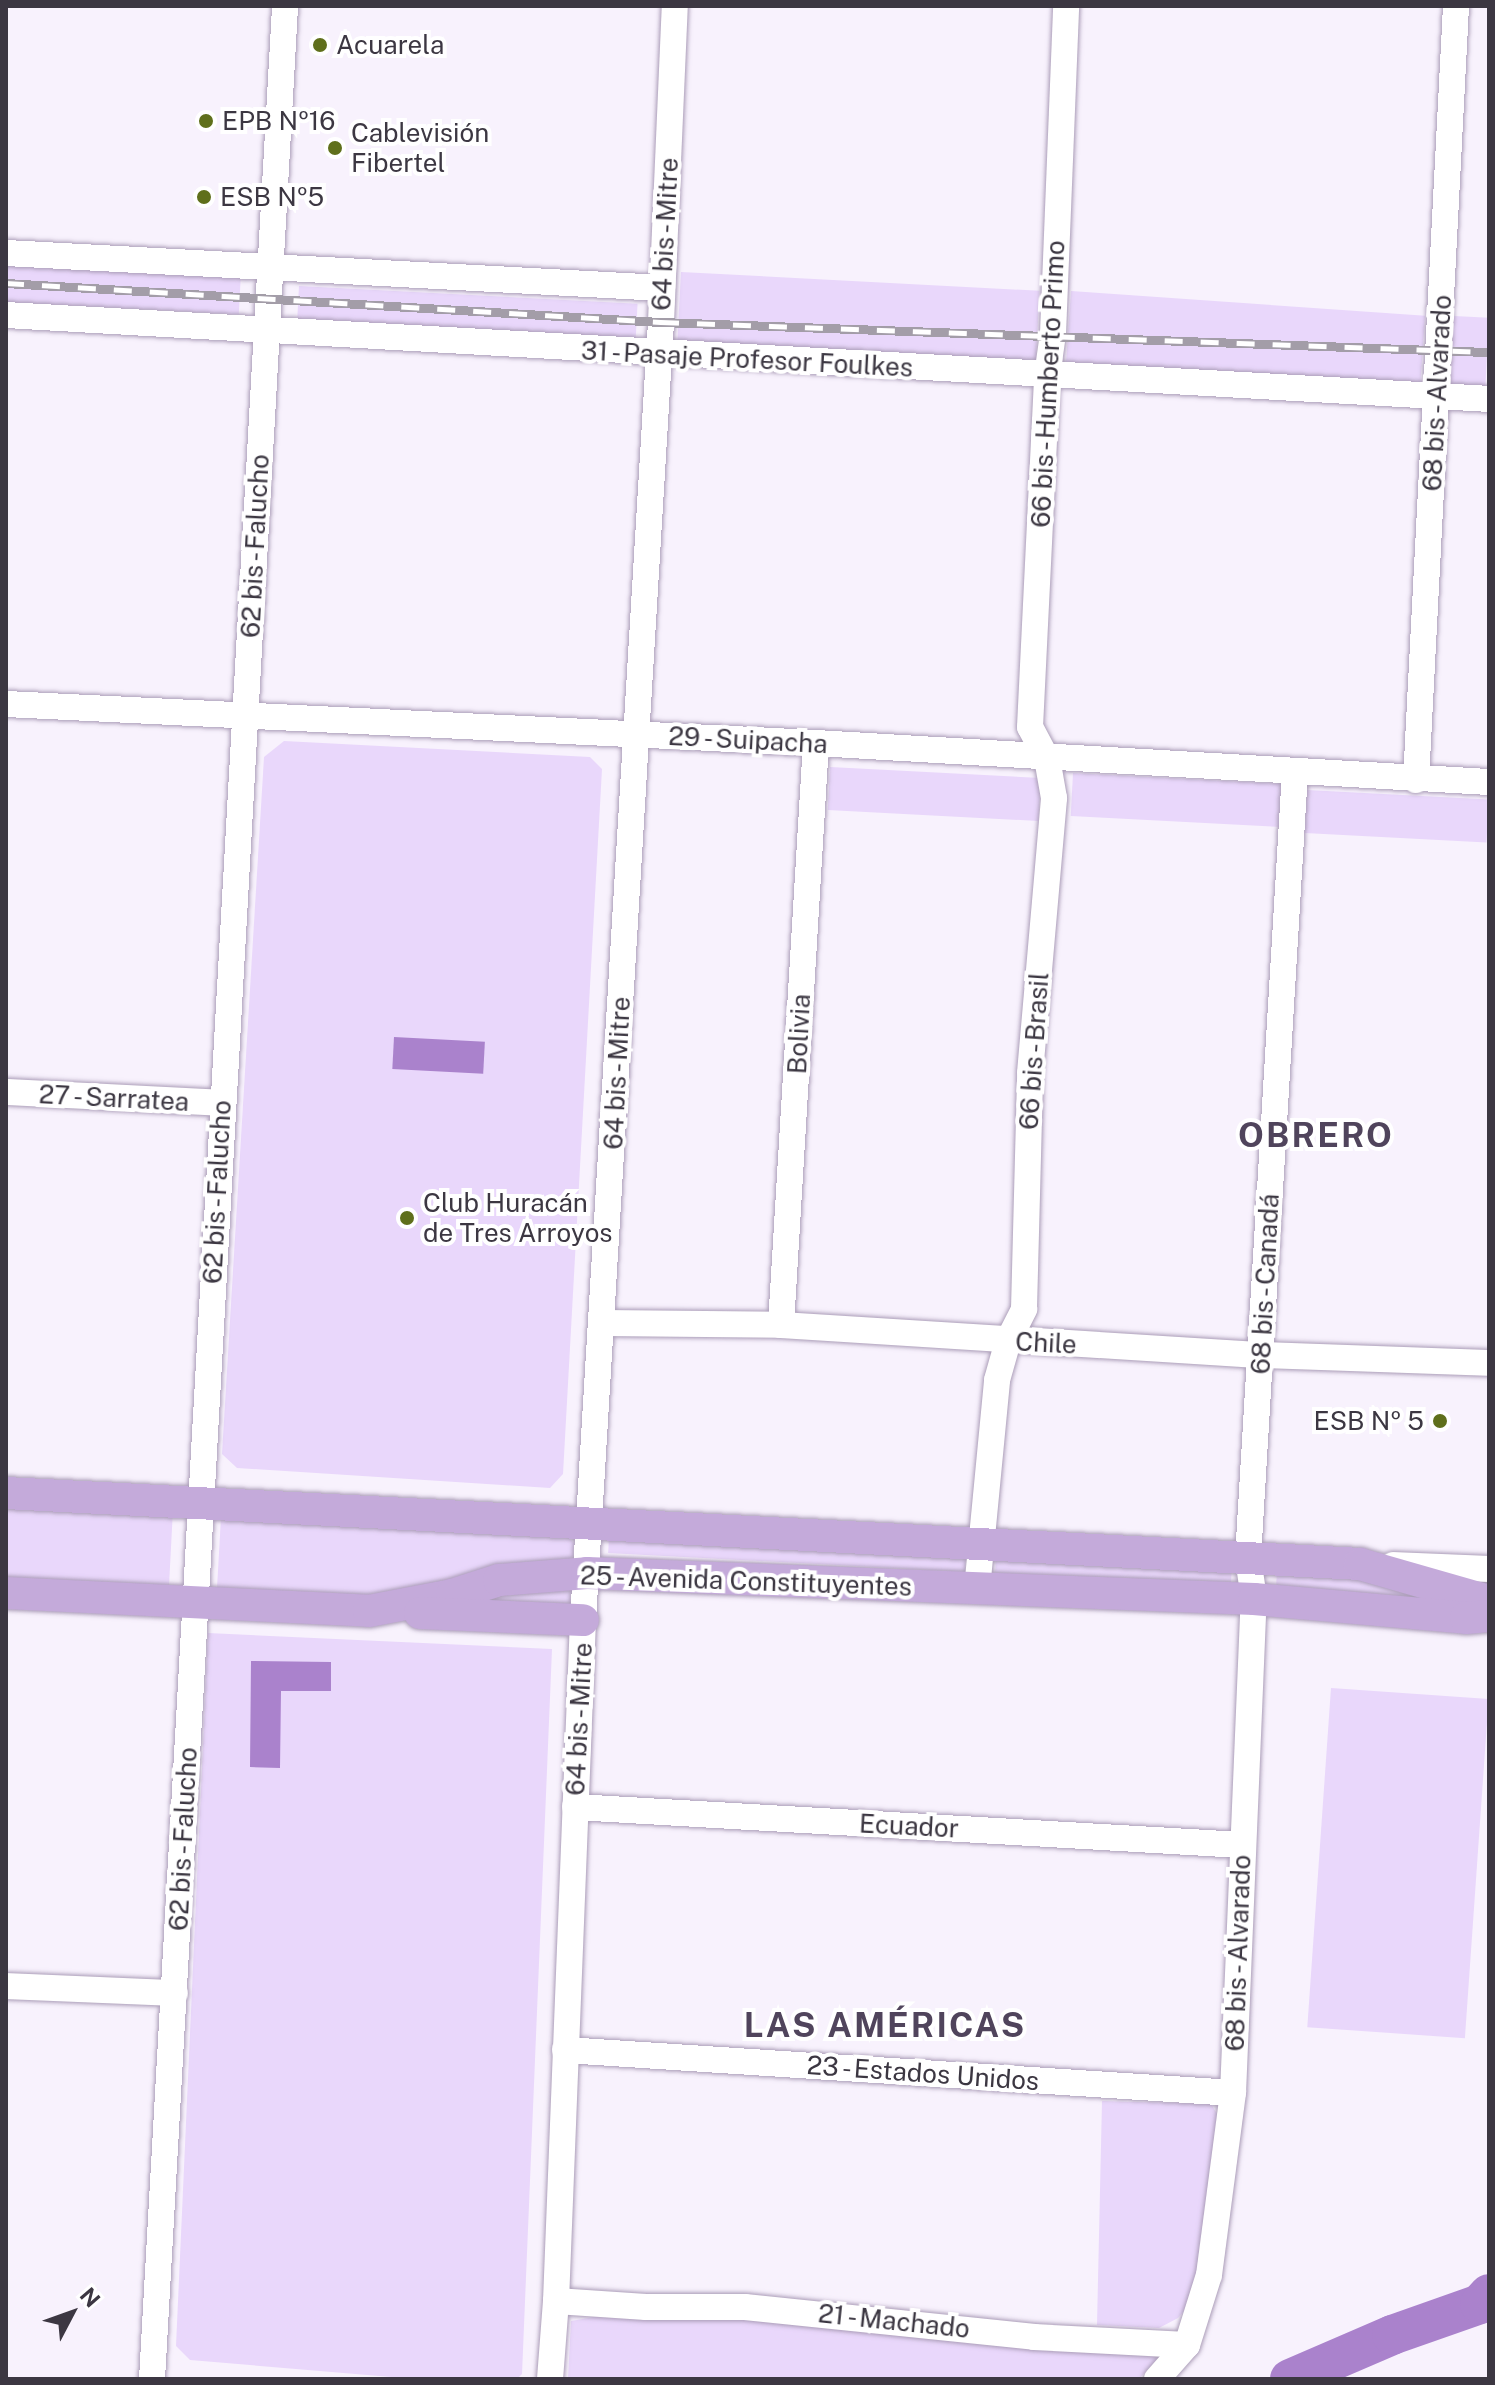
<!DOCTYPE html>
<meta charset="utf-8">
<style>
body{margin:0}
#map{position:relative;width:1495px;height:2385px;overflow:hidden;background:#f8f2fd;font-family:"Public Sans",sans-serif}
div>[style]{position:absolute}
.green>*{inset:0;background:#e9d7fb;transform-origin:0 0}
.water>*{inset:0;background:#aa82cc;transform-origin:0 0}
.river>*{height:40px;margin:-20px;padding:0 20px;transform-origin:20px;border-radius:20px;background:#aa82cc}
.roads{filter:drop-shadow(0 0 2px #ab9db8) drop-shadow(0 0 2px #ab9db8)}
.minor>*{height:26px;margin:-13px;padding:0 13px;transform-origin:13px;border-radius:13px;background:#fff}
.major>*{height:32px;margin:-16px;padding:0 16px;transform-origin:16px;border-radius:16px;background:#c4aada}
.rail>*{height:9px;margin-top:-4.5px;transform-origin:0;background:repeating-linear-gradient(90deg,#fff 0 18px,#a39da8 0 36px);box-sizing:border-box;border-block:2px solid #a39da8}
.dots>*{width:22px;height:22px;translate:-50% -50%;box-sizing:border-box;border:4px solid #fff;border-radius:50%}
span{translate:-50% -50%;white-space:nowrap;text-align:center;line-height:1.15;-webkit-text-stroke:8px #fff;paint-order:stroke}
.poi-label{font-size:26px;color:#3c3742}
.left{translate:0 -50%;text-align:left}
.right{translate:-100% -50%;text-align:right}
.street-label{font-size:26px;color:#3c3742}
.district-label{font-size:34px;color:#50445c;font-weight:700;letter-spacing:2px}
.frame{position:absolute;inset:0;border:8px solid #3c3742;pointer-events:none}
.north{position:absolute;left:32px;top:2273px;width:80px;height:80px;-webkit-text-stroke:6px #fff;paint-order:stroke;rotate:49deg;font-size:22px;font-weight:700;line-height:32px;text-align:center;color:#3c3742}
.north::after{content:'';display:block;margin:auto;width:28px;height:36px;background:#3c3742;clip-path:polygon(50% 0,100% 100%,50% 72%,0 100%)}
</style>
<div id="map">
<div class="green">
<i style="left:6px;top:266px;width:235px;height:36px;rotate:3deg"></i>
<i style="left:681px;top:272px;width:359px;height:71px;rotate:3deg"></i>
<i style="left:299px;top:286px;width:339px;height:35px;rotate:3deg"></i>
<i style="left:1071px;top:291px;width:355px;height:71px;rotate:4deg"></i>
<i style="left:1454px;top:316px;width:35px;height:71px;rotate:3deg"></i>
<i style="clip-path:polygon(284px 741px,590px 757px,602px 769px,563px 1474px,550px 1488px,237px 1468px,222px 1454px,264px 757px)"></i>
<i style="left:830px;top:767px;width:211px;height:43px;rotate:3deg"></i>
<i style="left:1073px;top:773px;width:212px;height:43px;rotate:3deg"></i>
<i style="left:1307px;top:790px;width:182px;height:43px;rotate:3deg"></i>
<i style="left:6px;top:1505px;width:167px;height:72px;rotate:3deg"></i>
<i style="clip-path:polygon(221px 1517px,567px 1536px,574px 1543px,573px 1556px,566px 1561px,369px 1597px,217px 1588px)"></i>
<i style="left:609px;top:1537px;width:357px;height:16px;rotate:3deg"></i>
<i style="left:996px;top:1557px;width:236px;height:16px;rotate:3deg"></i>
<i style="clip-path:polygon(1277px 1572px,1375px 1581px,1466px 1610px,1276px 1587px)"></i>
<i style="clip-path:polygon(571px 1582px,570px 1608px,479px 1603px,521px 1588px)"></i>
<i style="clip-path:polygon(208px 1633px,552px 1649px,522px 2374px,517px 2379px,415px 2379px,190px 2360px,176px 2346px)"></i>
<i style="left:1331px;top:1688px;width:158px;height:340px;rotate:4deg"></i>
<i style="clip-path:polygon(1102px 2101px,1211px 2104px,1219px 2117px,1196px 2288px,1189px 2305px,1178px 2318px,1159px 2328px,1097px 2325px)"></i>
<i style="clip-path:polygon(599px 2316px,718px 2317px,1153px 2354px,1157px 2359px,1139px 2379px,568px 2379px,571px 2321px)"></i>
</div>
<div class="water">
<i style="left:394px;top:1037px;width:91px;height:32px;rotate:3deg"></i>
<i style="clip-path:polygon(251px 1661px,331px 1662px,331px 1691px,281px 1691px,280px 1768px,250px 1767px)"></i>
</div>
<div class="river">
<i style="left:1290px;top:2379px;width:111px;rotate:-23.3deg"></i>
<i style="left:1392px;top:2335px;width:93px;rotate:-19.4deg"></i>
<i style="left:1480px;top:2304px;width:13px;rotate:-48deg"></i>
</div>
<div class="roads">
<div class="minor">
<i style="left:6px;top:253px;width:657px;rotate:3.05deg"></i>
<i style="left:6px;top:315px;width:1485px;rotate:3.24deg"></i>
<i style="left:6px;top:704px;width:811px;rotate:2.76deg"></i>
<i style="left:816px;top:743px;width:674px;rotate:3.32deg"></i>
<i style="left:1416px;top:780px;width:775px;rotate:-87.04deg"></i>
<i style="left:6px;top:1092px;width:216px;rotate:2.9deg"></i>
<i style="left:603px;top:1323px;width:178px;rotate:0.6deg"></i>
<i style="left:781px;top:1325px;width:482px;rotate:3.6deg"></i>
<i style="left:1262px;top:1355px;width:227px;rotate:2deg"></i>
<i style="left:781px;top:1325px;width:583px;rotate:-86.56deg"></i>
<i style="left:1393px;top:1565px;width:96px;rotate:2.4deg"></i>
<i style="left:977px;top:1589px;width:210px;rotate:-84.5deg"></i>
<i style="left:997px;top:1380px;width:41px;rotate:-74.2deg"></i>
<i style="left:1008px;top:1341px;width:36px;rotate:-63deg"></i>
<i style="left:1024px;top:1309px;width:236px;rotate:-88.5deg"></i>
<i style="left:1030px;top:1073px;width:276px;rotate:-85deg"></i>
<i style="left:1054px;top:798px;width:40px;rotate:-100deg"></i>
<i style="left:1047px;top:759px;width:36px;rotate:-118deg"></i>
<i style="left:1030px;top:727px;width:351px;rotate:-87.2deg"></i>
<i style="left:1047px;top:376px;width:42px;rotate:-81.9deg"></i>
<i style="left:1053px;top:334px;width:328px;rotate:-87.7deg"></i>
<i style="left:575px;top:1807px;width:668px;rotate:3.26deg"></i>
<i style="left:6px;top:1986px;width:169px;rotate:2.4deg"></i>
<i style="left:565px;top:2050px;width:669px;rotate:3.68deg"></i>
<i style="left:556px;top:2301px;width:90px;rotate:3.8deg"></i>
<i style="left:646px;top:2307px;width:99px"></i>
<i style="left:745px;top:2307px;width:291px;rotate:5.9deg"></i>
<i style="left:1034px;top:2337px;width:153px;rotate:3deg"></i>
<i style="left:152px;top:2379px;width:2377px;rotate:-86.79deg"></i>
<i style="left:550px;top:2379px;width:78px;rotate:-85.6deg"></i>
<i style="left:556px;top:2301px;width:682px;rotate:-87.73deg"></i>
<i style="left:583px;top:1620px;width:1300px;rotate:-86.56deg"></i>
<i style="left:661px;top:322px;width:316px;rotate:-87.5deg"></i>
<i style="left:1157px;top:2379px;width:45px;rotate:-48.6deg"></i>
<i style="left:1187px;top:2345px;width:73px;rotate:-72.6deg"></i>
<i style="left:1209px;top:2275px;width:184px;rotate:-82.5deg"></i>
<i style="left:1233px;top:2093px;width:494px;rotate:-87.6deg"></i>
<i style="left:1254px;top:1599px;width:41px;rotate:-98.3deg"></i>
<i style="left:1248px;top:1558px;width:788px;rotate:-86.58deg"></i>
</div>
<div class="major">
<i style="left:6px;top:1493px;width:1356px;rotate:3deg"></i>
<i style="left:1360px;top:1564px;width:134px;rotate:16deg"></i>
<i style="left:6px;top:1593px;width:363px;rotate:2.8deg"></i>
<i style="left:369px;top:1611px;width:85px;rotate:-10.9deg"></i>
<i style="left:452px;top:1595px;width:49px;rotate:-17.7deg"></i>
<i style="left:499px;top:1580px;width:88px;rotate:-4.5deg"></i>
<i style="left:587px;top:1573px;width:668px;rotate:2.23deg"></i>
<i style="left:1254px;top:1599px;width:213px;rotate:5.1deg"></i>
<i style="left:1466px;top:1618px;width:23px;rotate:-5deg"></i>
<i style="left:420px;top:1613px;width:163px;rotate:2.5deg"></i>
</div>
</div>
<div class="rail">
<i style="left:6px;top:283px;width:656px;rotate:3.41deg"></i>
<i style="left:661px;top:322px;width:829px;rotate:2.08deg"></i>
</div>
<div class="dots">
<i style="left:320px;top:45px;background:#5f6f1b"></i>
<i style="left:206px;top:121px;background:#5f6f1b"></i>
<i style="left:335px;top:148px;background:#5f6f1b"></i>
<i style="left:204px;top:197px;background:#5f6f1b"></i>
<i style="left:407px;top:1218px;background:#5f6f1b"></i>
<i style="left:1440px;top:1421px;background:#5f6f1b"></i>
</div>
<div class="poi-label">
<span class="left" style="left:336px;top:45px">Acuarela</span>
<span class="left" style="left:222px;top:121px">EPB Nº16</span>
<span class="left" style="left:351px;top:148px">Cablevisión<br>Fibertel</span>
<span class="left" style="left:220px;top:197px">ESB Nº5</span>
<span class="left" style="left:423px;top:1218px">Club Huracán<br>de Tres Arroyos</span>
<span class="right" style="left:1424px;top:1421px">ESB Nº 5</span>
</div>
<div class="street-label">
<span style="left:665px;top:234px;rotate:-87deg">64 bis - Mitre</span>
<span style="left:747px;top:359px;rotate:3deg">31 - Pasaje Profesor Foulkes</span>
<span style="left:1048px;top:384px;rotate:-87deg">66 bis - Humberto Primo</span>
<span style="left:1437px;top:393px;rotate:-87deg">68 bis - Alvarado</span>
<span style="left:255px;top:546px;rotate:-87deg">62 bis - Falucho</span>
<span style="left:748px;top:740px;rotate:3deg">29 - Suipacha</span>
<span style="left:799px;top:1034px;rotate:-87deg">Bolivia</span>
<span style="left:1034px;top:1051px;rotate:-86deg">66 bis - Brasil</span>
<span style="left:617px;top:1073px;rotate:-87deg">64 bis - Mitre</span>
<span style="left:114px;top:1098px;rotate:3deg">27 - Sarratea</span>
<span style="left:217px;top:1192px;rotate:-87deg">62 bis - Falucho</span>
<span style="left:1265px;top:1284px;rotate:-87deg">68 bis - Canadá</span>
<span style="left:1046px;top:1343px;rotate:3deg">Chile</span>
<span style="left:746px;top:1581px;rotate:2deg">25 - Avenida Constituyentes</span>
<span style="left:579px;top:1719px;rotate:-87deg">64 bis - Mitre</span>
<span style="left:909px;top:1826px;rotate:3deg">Ecuador</span>
<span style="left:183px;top:1839px;rotate:-87deg">62 bis - Falucho</span>
<span style="left:1238px;top:1953px;rotate:-88deg">68 bis - Alvarado</span>
<span style="left:923px;top:2073px;rotate:4deg">23 - Estados Unidos</span>
<span style="left:894px;top:2321px;rotate:6deg">21 - Machado</span>
</div>
<div class="district-label">
<span style="left:1316px;top:1136px">OBRERO</span>
<span style="left:885px;top:2026px">LAS AMÉRICAS</span>
</div>
<div class="frame"></div>
<div class="north">N</div>
</div>
